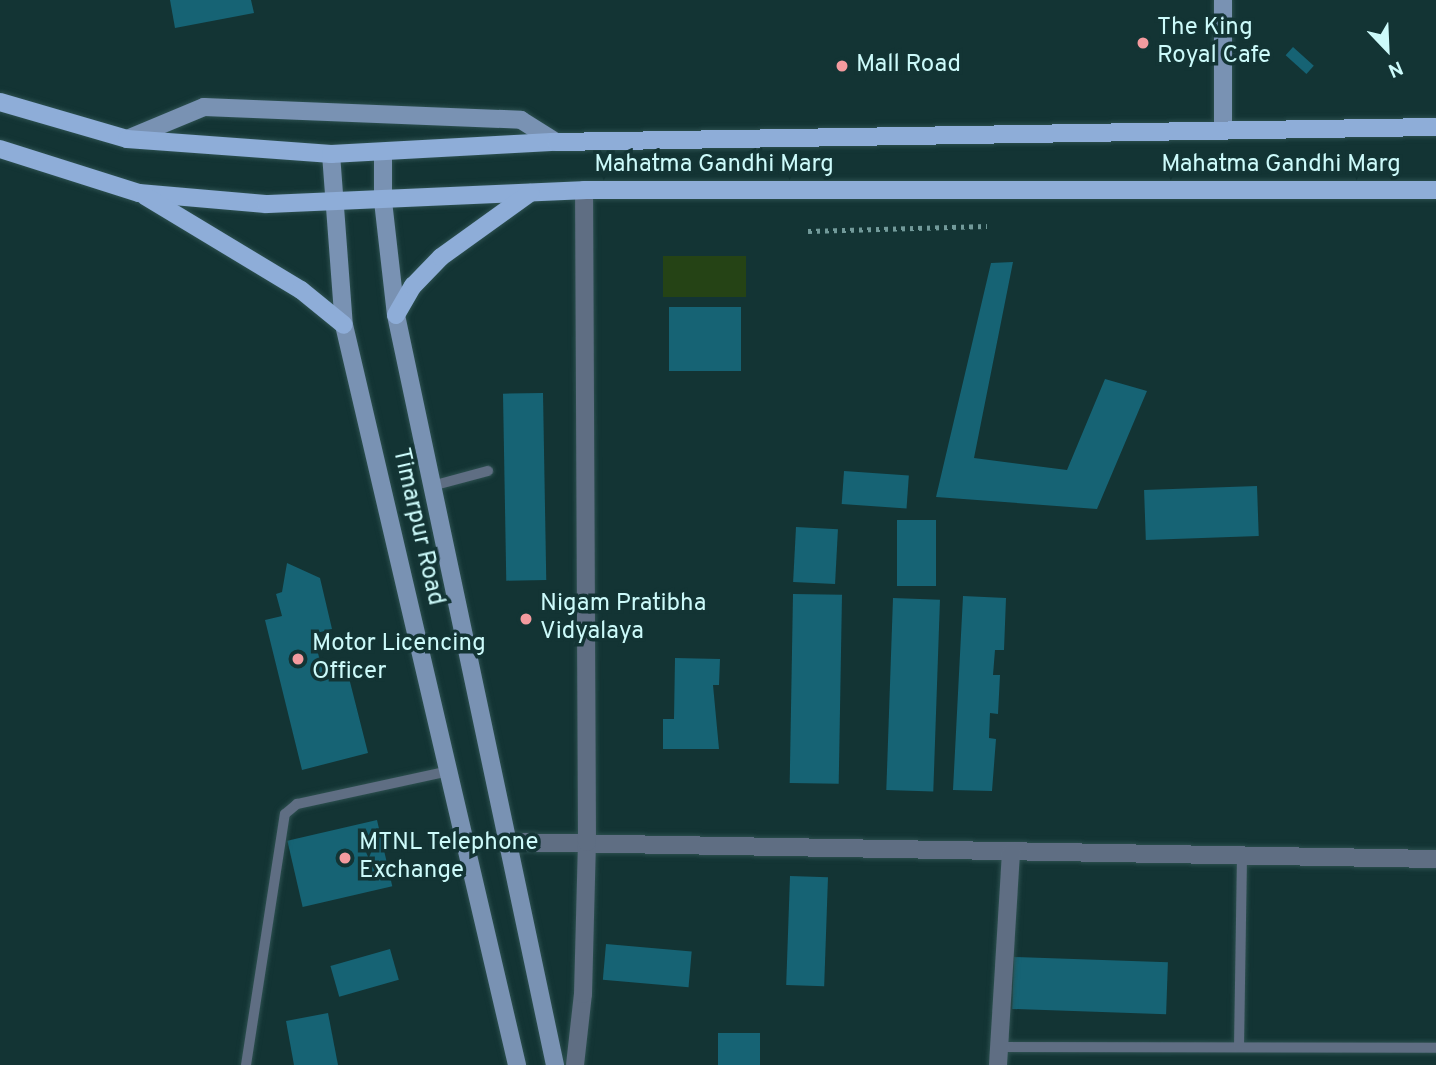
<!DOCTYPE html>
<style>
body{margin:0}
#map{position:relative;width:1436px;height:1065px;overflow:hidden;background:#133434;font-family:Overpass,sans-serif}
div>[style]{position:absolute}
.green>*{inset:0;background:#254315;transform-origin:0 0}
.building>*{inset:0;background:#166374;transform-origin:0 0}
.path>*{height:4.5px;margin-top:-2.25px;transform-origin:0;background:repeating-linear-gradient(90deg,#729a9a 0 3.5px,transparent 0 8.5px)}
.roads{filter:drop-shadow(0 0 2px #2d5050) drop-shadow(0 0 2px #2d5050)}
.lane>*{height:10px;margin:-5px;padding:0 5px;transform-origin:5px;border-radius:5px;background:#5f6e83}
.street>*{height:18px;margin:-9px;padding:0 9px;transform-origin:9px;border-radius:9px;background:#5f6e83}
.secondary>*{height:18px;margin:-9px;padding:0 9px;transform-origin:9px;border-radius:9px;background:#7992b3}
.primary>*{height:18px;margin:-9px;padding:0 9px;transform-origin:9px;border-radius:9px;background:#8eadd8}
.dots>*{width:19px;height:19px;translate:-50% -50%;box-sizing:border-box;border:4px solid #133434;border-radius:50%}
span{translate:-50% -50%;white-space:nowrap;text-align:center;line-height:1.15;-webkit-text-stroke:7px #133434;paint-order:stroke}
.poi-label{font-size:24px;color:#ccfafa}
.left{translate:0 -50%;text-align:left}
.street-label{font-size:24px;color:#ccfafa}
.north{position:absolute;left:1352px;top:14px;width:70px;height:70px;-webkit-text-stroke:5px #133434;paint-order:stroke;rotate:157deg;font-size:19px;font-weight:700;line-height:28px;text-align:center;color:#ccfafa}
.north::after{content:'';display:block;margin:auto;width:24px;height:32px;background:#ccfafa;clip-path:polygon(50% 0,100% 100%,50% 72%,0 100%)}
</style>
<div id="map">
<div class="green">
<i style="left:663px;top:256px;width:83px;height:41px"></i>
</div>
<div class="building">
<i style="clip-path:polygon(170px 0,251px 0,254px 13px,175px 28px)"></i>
<i style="left:1293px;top:47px;width:28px;height:11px;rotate:42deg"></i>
<i style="clip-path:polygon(1013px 262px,974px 458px,1067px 470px,1105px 379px,1147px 391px,1097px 509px,936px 497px,991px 263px)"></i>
<i style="left:669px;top:307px;width:72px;height:64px"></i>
<i style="left:543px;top:393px;width:187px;height:40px;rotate:89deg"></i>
<i style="left:844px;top:471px;width:65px;height:33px;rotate:4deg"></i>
<i style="left:1257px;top:486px;width:50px;height:113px;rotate:88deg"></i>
<i style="left:897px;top:520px;width:39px;height:66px"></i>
<i style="left:796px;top:527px;width:42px;height:55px;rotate:3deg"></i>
<i style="clip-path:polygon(287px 563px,320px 578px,332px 629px,313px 634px,325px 680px,348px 674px,368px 753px,302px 770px,265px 620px,282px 616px,276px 594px,282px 592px)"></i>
<i style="left:793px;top:594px;width:49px;height:189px;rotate:1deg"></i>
<i style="clip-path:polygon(963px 596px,1006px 598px,1004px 650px,995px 650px,993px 675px,1000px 675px,998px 714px,990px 713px,989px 738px,996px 739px,992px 791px,953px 790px)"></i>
<i style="left:893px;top:598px;width:47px;height:192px;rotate:2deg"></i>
<i style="clip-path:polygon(675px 658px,720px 659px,719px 685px,713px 685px,719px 749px,663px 749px,663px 719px,674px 719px)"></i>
<i style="left:377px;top:820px;width:68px;height:92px;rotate:77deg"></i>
<i style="left:790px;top:876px;width:38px;height:109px;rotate:2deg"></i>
<i style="left:606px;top:944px;width:86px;height:36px;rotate:5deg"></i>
<i style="left:390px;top:949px;width:32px;height:62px;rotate:74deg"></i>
<i style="left:1014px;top:957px;width:154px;height:52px;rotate:2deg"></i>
<i style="clip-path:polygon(328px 1013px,338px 1065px,294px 1065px,286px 1021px)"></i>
<i style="left:718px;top:1033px;width:42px;height:32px"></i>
</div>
<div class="path">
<i style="left:808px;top:231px;width:179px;rotate:-1.6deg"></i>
</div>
<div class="roads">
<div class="lane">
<i style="left:432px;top:486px;width:58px;rotate:-15deg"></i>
<i style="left:999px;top:1047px;width:437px;rotate:0.1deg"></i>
<i style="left:1239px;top:1047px;width:192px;rotate:-89.1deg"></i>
<i style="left:246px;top:1065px;width:254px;rotate:-81.2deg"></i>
<i style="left:285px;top:814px;width:16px;rotate:-40deg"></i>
<i style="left:297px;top:804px;width:156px;rotate:-12.2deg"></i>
</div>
<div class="street">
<i style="left:508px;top:842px;width:928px;rotate:1.05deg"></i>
<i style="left:575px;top:1065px;width:71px;rotate:-83.6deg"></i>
<i style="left:583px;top:994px;width:152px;rotate:-88.5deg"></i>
<i style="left:587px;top:842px;width:652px;rotate:-90.26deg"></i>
<i style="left:998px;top:1065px;width:214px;rotate:-86.5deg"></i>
</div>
<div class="secondary">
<i style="left:1223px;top:0;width:128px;rotate:90deg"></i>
<i style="left:127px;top:139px;width:83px;rotate:-22.6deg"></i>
<i style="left:204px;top:107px;width:317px;rotate:2.3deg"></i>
<i style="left:521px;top:120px;width:41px;rotate:32.2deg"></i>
<i style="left:383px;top:153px;width:48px;rotate:90deg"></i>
<i style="left:383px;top:201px;width:115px;rotate:83.5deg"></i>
<i style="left:396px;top:315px;width:767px;rotate:78.03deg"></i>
<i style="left:331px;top:154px;width:171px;rotate:85.7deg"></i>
<i style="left:344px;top:325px;width:760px;rotate:76.84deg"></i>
</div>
<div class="primary">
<i style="left:0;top:102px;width:132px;rotate:16.2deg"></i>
<i style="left:127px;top:139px;width:205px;rotate:4.2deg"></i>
<i style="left:331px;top:154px;width:225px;rotate:-3.1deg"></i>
<i style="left:556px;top:142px;width:880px;rotate:-0.98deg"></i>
<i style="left:0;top:149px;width:146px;rotate:17.6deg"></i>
<i style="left:139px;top:193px;width:127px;rotate:5deg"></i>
<i style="left:266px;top:204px;width:318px;rotate:-2.5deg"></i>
<i style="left:584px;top:190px;width:852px"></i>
<i style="left:145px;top:196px;width:182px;rotate:31.1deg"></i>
<i style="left:301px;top:290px;width:55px;rotate:39.1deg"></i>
<i style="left:396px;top:315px;width:34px;rotate:-60deg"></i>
<i style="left:413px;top:286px;width:40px;rotate:-46deg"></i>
<i style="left:441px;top:257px;width:110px;rotate:-35.7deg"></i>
</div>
</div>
<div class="dots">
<i style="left:1143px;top:43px;background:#f49b9f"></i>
<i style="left:842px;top:66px;background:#f49b9f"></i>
<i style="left:526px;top:619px;background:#f49b9f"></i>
<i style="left:298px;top:659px;background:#f49b9f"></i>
<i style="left:345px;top:858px;background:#f49b9f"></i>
</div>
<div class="poi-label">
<span class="left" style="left:1157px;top:43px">The King<br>Royal Cafe</span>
<span class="left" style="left:856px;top:66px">Mall Road</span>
<span class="left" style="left:540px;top:619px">Nigam Pratibha<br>Vidyalaya</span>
<span class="left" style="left:312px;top:659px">Motor Licencing<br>Officer</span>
<span class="left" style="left:359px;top:858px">MTNL Telephone<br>Exchange</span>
</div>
<div class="street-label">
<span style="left:714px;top:166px">Mahatma Gandhi Marg</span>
<span style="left:1281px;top:166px">Mahatma Gandhi Marg</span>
<span style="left:417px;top:527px;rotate:77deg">Timarpur Road</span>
</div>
<div class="north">N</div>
</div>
